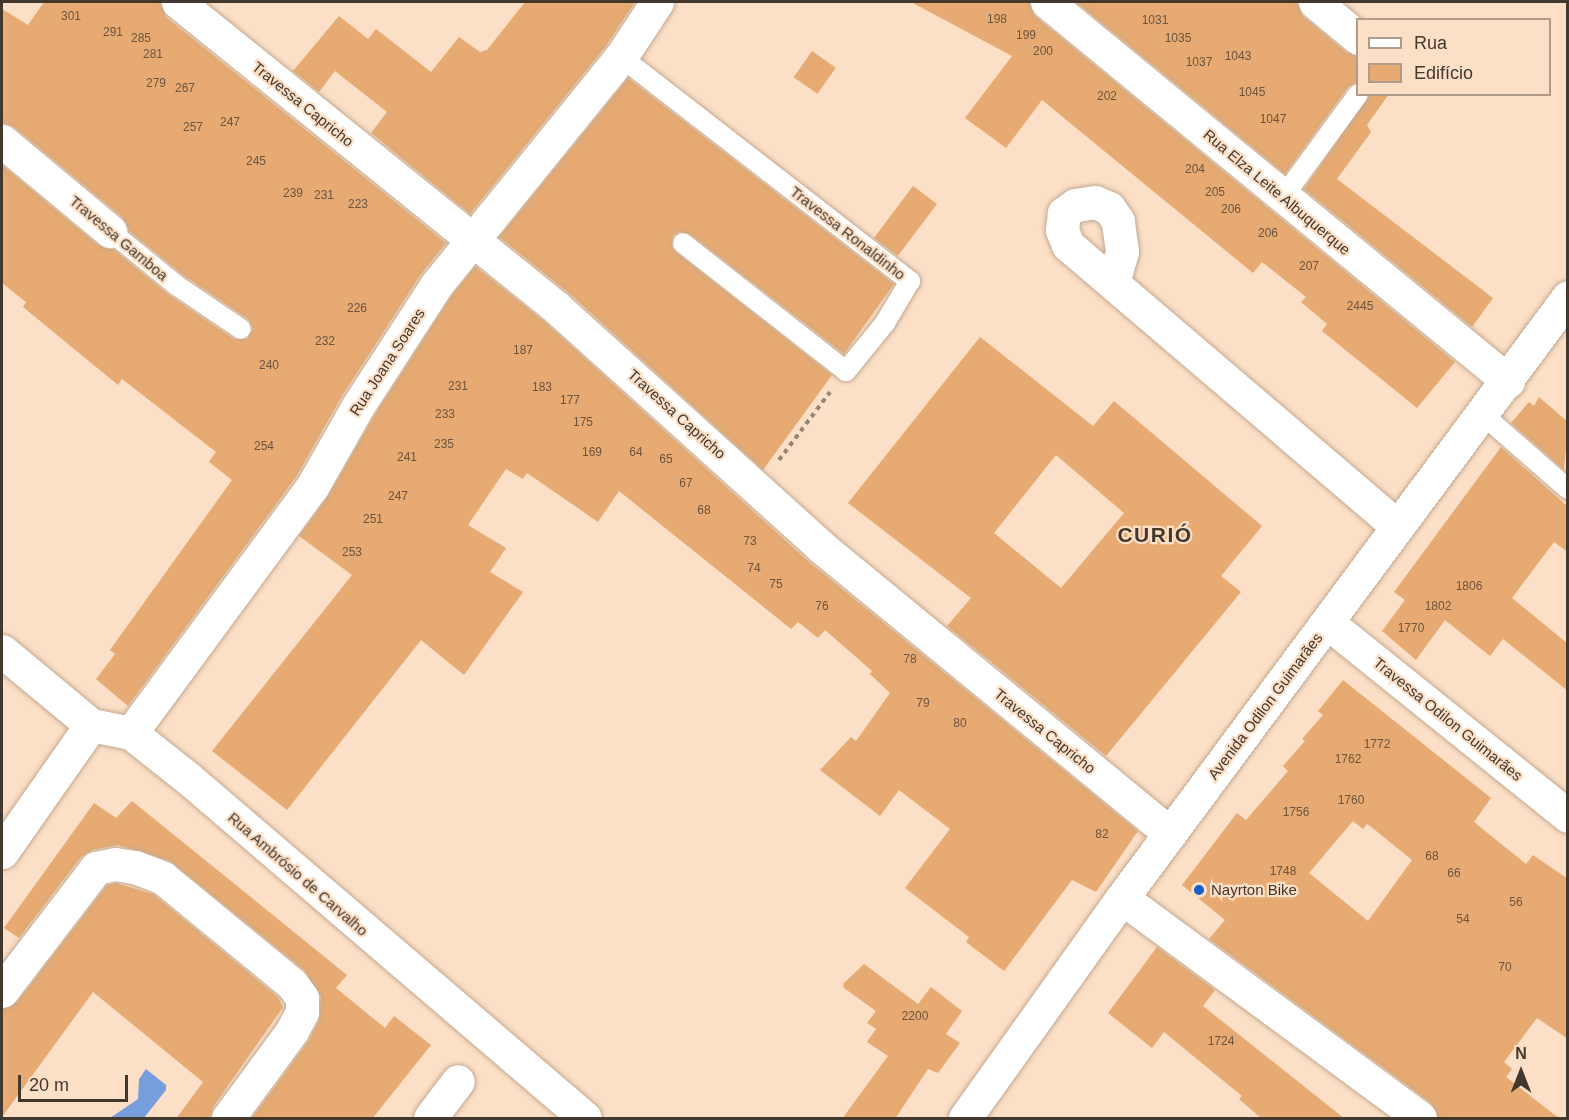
<!DOCTYPE html>
<meta charset="utf-8">
<style>
body{margin:0}
#map{position:relative;width:1569px;height:1120px;overflow:hidden;background:#fbdfc6;font-family:Arial,sans-serif}
div>[style]{position:absolute}
.water>*{inset:0;background:#779edc}
.building>*{inset:0;background:#e6aa72;transform-origin:0 0}
.path>*{height:4px;margin-top:-2px;transform-origin:0;background:repeating-linear-gradient(90deg,#978574 0 4.5px,transparent 0 9px)}
.roads{filter:drop-shadow(0 0 2px #c4a991) drop-shadow(0 0 2px #c4a991)}
.service>*{height:20px;margin:-10px;padding:0 10px;transform-origin:10px;border-radius:10px;background:#fff}
.minor>*{height:33px;margin:-16.5px;padding:0 16.5px;transform-origin:16.5px;border-radius:16.5px;background:#fff}
.tertiary>*{height:33px;margin:-16.5px;padding:0 16.5px;transform-origin:16.5px;border-radius:16.5px;background:#fff}
.dots>*{width:16px;height:16px;translate:-50% -50%;box-sizing:border-box;border:3px solid #fbdfc6;border-radius:50%}
span{translate:-50% -50%;white-space:nowrap;text-align:center;line-height:1.15;-webkit-text-stroke:4.5px #fbdfc6;paint-order:stroke}
.number-label{font-size:12px;color:#6c543f}
.number-label span{-webkit-text-stroke-width:0}
.street-label{font-size:15px;color:#43382e}
.poi-label{font-size:15px;color:#43382e}
.left{translate:0 -50%;text-align:left}
.district-label{font-size:21px;color:#43382e;font-weight:700;letter-spacing:1.5px}
.frame{position:absolute;inset:0;border:3px solid #43382e;pointer-events:none}
.legend{position:absolute;left:1356px;top:18px;width:195px;height:78px;box-sizing:border-box;background:#fbdfc6;border:2px solid #b19c89;margin:0;padding:8px 10px;list-style:none;font-size:18px;color:#43382e}
.legend li{display:flex;align-items:center;gap:12px;height:30px}
.legend b{width:30px;border:2px solid #b19c89}
.north{position:absolute;left:1491px;top:1042px;width:60px;height:60px;-webkit-text-stroke:4px #fbdfc6;paint-order:stroke;rotate:0deg;font-size:16px;font-weight:700;line-height:24px;text-align:center;color:#43382e}
.north::after{content:'';display:block;margin:auto;width:21px;height:27px;background:#43382e;clip-path:polygon(50% 0,100% 100%,50% 72%,0 100%)}
.scale{position:absolute;left:18px;top:1075px;width:110px;height:27px;box-sizing:border-box;border:3px solid #43382e;border-top:0;padding-left:8px;font-size:18px;line-height:21px;white-space:nowrap;color:#43382e;-webkit-text-stroke:4px #fbdfc6;paint-order:stroke}
</style>
<div id="map">
<div class="water">
<i style="clip-path:polygon(146px 1069px,166px 1085px,166px 1090px,144px 1118px,110px 1118px,138px 1099px,139px 1079px)"></i>
</div>
<div class="building">
<i style="clip-path:polygon(44px 2px,160px 2px,166px 17px,446px 243px,421px 274px,342px 396px,296px 477px,128px 706px,96px 679px,115px 654px,110px 650px,232px 480px,209px 462px,216px 452px,122px 379px,118px 385px,23px 307px,26px 302px,2px 283px,2px 165px,98px 245px,113px 249px,169px 295px,234px 339px,247px 339px,253px 329px,248px 319px,183px 275px,128px 230px,122px 217px,14px 127px,2px 123px,2px 9px,28px 25px)"></i>
<i style="clip-path:polygon(525px 2px,635px 2px,606px 46px,470px 214px,371px 133px,387px 112px,335px 71px,319px 92px,293px 71px,339px 16px,368px 39px,376px 29px,431px 72px,459px 37px,480px 52px,487px 50px)"></i>
<i style="clip-path:polygon(911px 2px,1029px 2px,1035px 16px,1455px 362px,1417px 408px,1322px 331px,1327px 324px,1301px 302px,1306px 297px,1262px 262px,1253px 273px,1042px 100px,1006px 148px,965px 118px,1012px 56px)"></i>
<i style="clip-path:polygon(1076px 2px,1297px 2px,1303px 16px,1346px 52px,1358px 56px,1358px 82px,1348px 87px,1285px 174px)"></i>
<i style="left:812px;top:51px;width:29px;height:32px;rotate:35deg"></i>
<i style="clip-path:polygon(628px 78px,894px 284px,844px 354px,690px 234px,679px 232px,673px 236px,672px 247px,676px 252px,832px 375px,763px 470px,570px 294px,499px 237px)"></i>
<i style="clip-path:polygon(1370px 94px,1389px 94px,1367px 125px,1371px 132px,1337px 179px,1493px 298px,1472px 327px,1304px 189px)"></i>
<i style="left:913px;top:186px;width:30px;height:65px;rotate:37deg"></i>
<i style="clip-path:polygon(475px 266px,545px 322px,808px 561px,1138px 831px,1096px 892px,1072px 880px,1004px 971px,966px 942px,969px 937px,905px 888px,950px 829px,899px 790px,880px 816px,820px 770px,851px 737px,856px 741px,890px 693px,870px 674px,872px 671px,825px 630px,818px 638px,798px 622px,791px 629px,619px 491px,598px 522px,527px 473px,523px 479px,506px 469px,468px 525px,506px 548px,490px 572px,523px 592px,464px 675px,421px 640px,287px 810px,212px 751px,352px 575px,299px 536px,328px 496px,374px 416px,452px 295px)"></i>
<i style="clip-path:polygon(evenodd,980px 337px,1093px 426px,1114px 401px,1262px 526px,1221px 576px,1241px 592px,1106px 756px,947px 626px,971px 598px,848px 503px,980px 337px,1056px 455px,1124px 513px,1061px 588px,994px 533px,1056px 455px)"></i>
<i style="clip-path:polygon(1539px 397px,1568px 422px,1564px 470px,1511px 423px,1529px 402px,1534px 406px)"></i>
<i style="clip-path:polygon(1501px 447px,1568px 507px,1568px 552px,1554px 542px,1512px 598px,1568px 644px,1568px 691px,1503px 639px,1490px 656px,1445px 620px,1416px 660px,1382px 631px,1405px 600px,1394px 592px)"></i>
<i style="clip-path:polygon(evenodd,1343px 680px,1491px 798px,1474px 822px,1526px 864px,1533px 855px,1568px 879px,1568px 1039px,1537px 1018px,1504px 1062px,1512px 1069px,1506px 1077px,1560px 1119px,1439px 1119px,1431px 1103px,1209px 939px,1225px 920px,1182px 885px,1237px 813px,1246px 820px,1288px 771px,1283px 766px,1305px 741px,1302px 739px,1323px 715px,1318px 711px,1343px 680px,1353px 821px,1363px 829px,1367px 824px,1370px 826px,1412px 860px,1368px 921px,1309px 873px,1353px 821px)"></i>
<i style="clip-path:polygon(132px 801px,347px 975px,336px 988px,385px 1028px,394px 1016px,431px 1045px,372px 1119px,251px 1119px,309px 1040px,319px 1020px,321px 997px,304px 970px,170px 861px,118px 845px,92px 850px,81px 857px,19px 938px,4px 928px,94px 803px,116px 818px)"></i>
<i style="clip-path:polygon(116px 883px,153px 894px,278px 997px,283px 1007px,213px 1107px,210px 1119px,176px 1119px,203px 1082px,93px 992px,2px 1117px,2px 1009px,17px 1002px,107px 885px)"></i>
<i style="clip-path:polygon(1157px 947px,1215px 990px,1203px 1006px,1345px 1119px,1262px 1119px,1239px 1099px,1242px 1096px,1164px 1032px,1152px 1048px,1108px 1013px)"></i>
<i style="clip-path:polygon(864px 964px,918px 1004px,931px 987px,962px 1011px,946px 1034px,960px 1043px,938px 1073px,928px 1069px,895px 1119px,842px 1119px,888px 1056px,867px 1042px,876px 1029px,867px 1023px,876px 1011px,844px 988px,843px 984px)"></i>
</div>
<div class="path">
<i style="left:779px;top:460px;width:85px;rotate:-53.1deg"></i>
</div>
<div class="roads">
<div class="service">
<i style="left:621px;top:57px;width:366px;rotate:37.8deg"></i>
<i style="left:910px;top:281px;width:49px;rotate:120.8deg"></i>
<i style="left:885px;top:323px;width:62px;rotate:129.1deg"></i>
<i style="left:846px;top:371px;width:207px;rotate:-141.9deg"></i>
<i style="left:1283px;top:197px;width:127px;rotate:-53.9deg"></i>
<i style="left:110px;top:231px;width:85px;rotate:39.3deg"></i>
<i style="left:176px;top:285px;width:78px;rotate:34.1deg"></i>
<i style="left:1480px;top:412px;width:117px;rotate:41.2deg"></i>
</div>
<div class="minor">
<i style="left:178px;top:2px;width:487px;rotate:38.9deg"></i>
<i style="left:557px;top:308px;width:355px;rotate:42.1deg"></i>
<i style="left:820px;top:546px;width:453px;rotate:39.4deg"></i>
<i style="left:1047px;top:2px;width:597px;rotate:39.42deg"></i>
<i style="left:1315px;top:2px;width:56px;rotate:39.9deg"></i>
<i style="left:2px;top:141px;width:141px;rotate:39.8deg"></i>
<i style="left:1113px;top:283px;width:33px;rotate:-74deg"></i>
<i style="left:1122px;top:251px;width:30px;rotate:-98deg"></i>
<i style="left:1118px;top:221px;width:16px;rotate:-125deg"></i>
<i style="left:1109px;top:208px;width:15px;rotate:-157deg"></i>
<i style="left:1095px;top:202px;width:20px;rotate:171deg"></i>
<i style="left:1075px;top:205px;width:14px;rotate:144deg"></i>
<i style="left:1064px;top:213px;width:17px;rotate:97deg"></i>
<i style="left:1062px;top:230px;width:16px;rotate:68deg"></i>
<i style="left:1068px;top:245px;width:433px;rotate:40.5deg"></i>
<i style="left:1328px;top:623px;width:308px;rotate:38.8deg"></i>
<i style="left:2px;top:651px;width:116px;rotate:39.7deg"></i>
<i style="left:91px;top:725px;width:41px;rotate:11.3deg"></i>
<i style="left:131px;top:733px;width:74px;rotate:38.4deg"></i>
<i style="left:189px;top:779px;width:521px;rotate:40.57deg"></i>
<i style="left:131px;top:733px;width:305px;rotate:-53.7deg"></i>
<i style="left:312px;top:487px;width:93px;rotate:-60.4deg"></i>
<i style="left:358px;top:406px;width:145px;rotate:-57.1deg"></i>
<i style="left:437px;top:284px;width:292px;rotate:-51deg"></i>
<i style="left:621px;top:57px;width:66px;rotate:-56.8deg"></i>
<i style="left:2px;top:852px;width:155px;rotate:-55deg"></i>
<i style="left:1122px;top:898px;width:370px;rotate:36.4deg"></i>
<i style="left:2px;top:991px;width:155px;rotate:-52.6deg"></i>
<i style="left:96px;top:868px;width:19px;rotate:-12deg"></i>
<i style="left:115px;top:864px;width:20px;rotate:9deg"></i>
<i style="left:135px;top:867px;width:30px;rotate:21deg"></i>
<i style="left:163px;top:878px;width:167px;rotate:39.4deg"></i>
<i style="left:292px;top:984px;width:17px;rotate:54deg"></i>
<i style="left:302px;top:998px;width:14px;rotate:90deg"></i>
<i style="left:302px;top:1012px;width:21px;rotate:118deg"></i>
<i style="left:292px;top:1031px;width:108px;rotate:126.3deg"></i>
<i style="left:430px;top:1118px;width:46px;rotate:-52.9deg"></i>
</div>
<div class="tertiary">
<i style="left:965px;top:1118px;width:270px;rotate:-54.5deg"></i>
<i style="left:1122px;top:898px;width:748px;rotate:-53.42deg"></i>
</div>
</div>
<div class="dots">
<i style="left:1199px;top:890px;background:#175ec9"></i>
</div>
<div class="number-label">
<span style="left:71px;top:17px">301</span>
<span style="left:997px;top:20px">198</span>
<span style="left:1155px;top:21px">1031</span>
<span style="left:113px;top:33px">291</span>
<span style="left:1026px;top:36px">199</span>
<span style="left:141px;top:39px">285</span>
<span style="left:1178px;top:39px">1035</span>
<span style="left:1043px;top:52px">200</span>
<span style="left:153px;top:55px">281</span>
<span style="left:1238px;top:57px">1043</span>
<span style="left:1199px;top:63px">1037</span>
<span style="left:156px;top:84px">279</span>
<span style="left:185px;top:89px">267</span>
<span style="left:1252px;top:93px">1045</span>
<span style="left:1107px;top:97px">202</span>
<span style="left:1273px;top:120px">1047</span>
<span style="left:230px;top:123px">247</span>
<span style="left:193px;top:128px">257</span>
<span style="left:256px;top:162px">245</span>
<span style="left:1195px;top:170px">204</span>
<span style="left:1215px;top:193px">205</span>
<span style="left:293px;top:194px">239</span>
<span style="left:324px;top:196px">231</span>
<span style="left:358px;top:205px">223</span>
<span style="left:1231px;top:210px">206</span>
<span style="left:1268px;top:234px">206</span>
<span style="left:1309px;top:267px">207</span>
<span style="left:1360px;top:307px">2445</span>
<span style="left:357px;top:309px">226</span>
<span style="left:325px;top:342px">232</span>
<span style="left:523px;top:351px">187</span>
<span style="left:269px;top:366px">240</span>
<span style="left:458px;top:387px">231</span>
<span style="left:542px;top:388px">183</span>
<span style="left:570px;top:401px">177</span>
<span style="left:445px;top:415px">233</span>
<span style="left:583px;top:423px">175</span>
<span style="left:444px;top:445px">235</span>
<span style="left:264px;top:447px">254</span>
<span style="left:592px;top:453px">169</span>
<span style="left:636px;top:453px">64</span>
<span style="left:407px;top:458px">241</span>
<span style="left:666px;top:460px">65</span>
<span style="left:686px;top:484px">67</span>
<span style="left:398px;top:497px">247</span>
<span style="left:704px;top:511px">68</span>
<span style="left:373px;top:520px">251</span>
<span style="left:750px;top:542px">73</span>
<span style="left:352px;top:553px">253</span>
<span style="left:754px;top:569px">74</span>
<span style="left:776px;top:585px">75</span>
<span style="left:1469px;top:587px">1806</span>
<span style="left:822px;top:607px">76</span>
<span style="left:1438px;top:607px">1802</span>
<span style="left:1411px;top:629px">1770</span>
<span style="left:910px;top:660px">78</span>
<span style="left:923px;top:704px">79</span>
<span style="left:960px;top:724px">80</span>
<span style="left:1377px;top:745px">1772</span>
<span style="left:1348px;top:760px">1762</span>
<span style="left:1351px;top:801px">1760</span>
<span style="left:1296px;top:813px">1756</span>
<span style="left:1102px;top:835px">82</span>
<span style="left:1432px;top:857px">68</span>
<span style="left:1283px;top:872px">1748</span>
<span style="left:1454px;top:874px">66</span>
<span style="left:1516px;top:903px">56</span>
<span style="left:1463px;top:920px">54</span>
<span style="left:1505px;top:968px">70</span>
<span style="left:915px;top:1017px">2200</span>
<span style="left:1221px;top:1042px">1724</span>
</div>
<div class="street-label">
<span style="left:303px;top:104px;rotate:39deg">Travessa Capricho</span>
<span style="left:1277px;top:192px;rotate:40deg">Rua Elza Leite Albuquerque</span>
<span style="left:848px;top:233px;rotate:38deg">Travessa Ronaldinho</span>
<span style="left:119px;top:238px;rotate:40deg">Travessa Gamboa</span>
<span style="left:387px;top:362px;rotate:-57deg">Rua Joana Soares</span>
<span style="left:677px;top:414px;rotate:42deg">Travessa Capricho</span>
<span style="left:1265px;top:706px;rotate:-53deg">Avenida Odilon Guimarães</span>
<span style="left:1448px;top:719px;rotate:39deg">Travessa Odilon Guimarães</span>
<span style="left:1045px;top:731px;rotate:39deg">Travessa Capricho</span>
<span style="left:298px;top:874px;rotate:41deg">Rua Ambrósio de Carvalho</span>
</div>
<div class="poi-label">
<span class="left" style="left:1211px;top:890px">Nayrton Bike</span>
</div>
<div class="district-label">
<span style="left:1155px;top:535px">CURIÓ</span>
</div>
<div class="frame"></div>
<ul class="legend">
<li><b style="height:8px;background:#fff"></b>Rua</li>
<li><b style="height:16px;background:#e6aa72"></b>Edifício</li>
</ul>
<div class="north">N</div>
<div class="scale">20 m</div>
</div>
